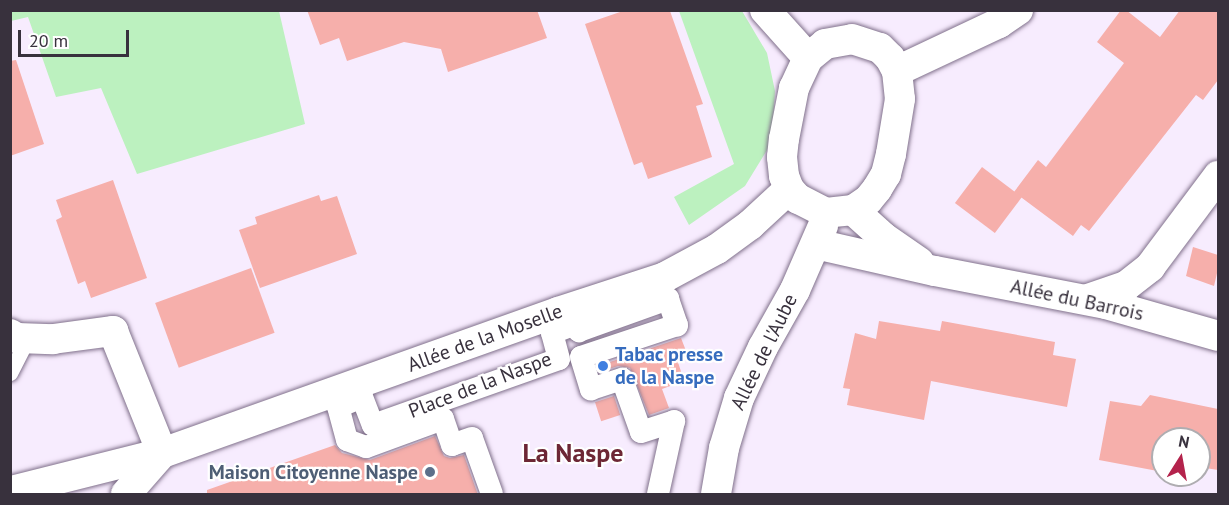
<!DOCTYPE html>
<meta charset="utf-8">
<style>
body{margin:0}
#map{position:relative;width:1229px;height:505px;overflow:hidden;background:#f7ecfe;font-family:"PT Sans",sans-serif}
div>[style]{position:absolute}
.green>*{inset:0;background:#bcf1bf}
.building>*{inset:0;background:#f6afab;transform-origin:0 0}
.roads{filter:drop-shadow(0 0 2px #80708b) drop-shadow(0 0 2px #80708b)}
.service>*{height:15px;margin:-7.5px;padding:0 7.5px;transform-origin:7.5px;border-radius:7.5px;background:#fff}
.pedestrian>*{height:22px;margin:-11px;padding:0 11px;transform-origin:11px;border-radius:11px;background:#fff}
.minor>*{height:30px;margin:-15px;padding:0 15px;transform-origin:15px;border-radius:15px;background:#fff}
.dots>*{width:16px;height:16px;translate:-50% -50%;box-sizing:border-box;border:3px solid #fff;border-radius:50%}
span{translate:-50% -50%;white-space:nowrap;text-align:center;line-height:1.15;-webkit-text-stroke:4.5px #fff;paint-order:stroke}
.street-label{font-size:20px;color:#38313d}
.shop-label{font-size:20px;color:#366cbe;font-weight:700}
.left{translate:0 -50%;text-align:left}
.service-label{font-size:20px;color:#4e5e75;font-weight:700}
.right{translate:-100% -50%;text-align:right}
.district-label{font-size:26px;color:#6d2735;font-weight:700}
.frame{position:absolute;inset:0;border:12px solid #38313d;pointer-events:none}
.north{position:absolute;left:1151px;top:427px;width:60px;height:60px;box-sizing:border-box;background:#fff;border:2px solid #afadb1;border-radius:50%;rotate:11deg;font-size:16px;font-weight:700;line-height:24px;text-align:center;color:#38313d}
.north::after{content:'';display:block;margin:auto;width:21px;height:27px;background:#b4234c;clip-path:polygon(50% 0,100% 100%,50% 72%,0 100%)}
.scale{position:absolute;left:18px;top:30px;width:111px;height:27px;box-sizing:border-box;border:3px solid #38313d;border-top:0;padding-left:8px;font-size:18px;line-height:21px;white-space:nowrap;color:#38313d;-webkit-text-stroke:4px #fff;paint-order:stroke}
</style>
<div id="map">
<div class="green">
<i style="clip-path:polygon(10px 11px,279px 11px,305px 124px,137px 174px,101px 88px,56px 97px,28px 17px,11px 21px)"></i>
<i style="clip-path:polygon(679px 11px,742px 11px,767px 53px,775px 91px,772px 142px,745px 186px,689px 225px,674px 197px,734px 164px)"></i>
</div>
<div class="building">
<i style="clip-path:polygon(307px 10px,537px 10px,547px 38px,448px 72px,441px 49px,404px 42px,347px 61px,339px 38px,320px 45px)"></i>
<i style="clip-path:polygon(1121px 10px,1126px 10px,1160px 37px,1180px 10px,1218px 10px,1218px 80px,1203px 100px,1196px 95px,1089px 231px,1081px 225px,1073px 236px,1014px 192px,1038px 160px,1046px 167px,1124px 63px,1097px 42px)"></i>
<i style="clip-path:polygon(623px 11px,670px 11px,703px 104px,696px 106px,712px 157px,648px 179px,642px 162px,634px 165px,585px 24px)"></i>
<i style="clip-path:polygon(16px 60px,44px 144px,10px 156px,10px 61px)"></i>
<i style="left:982px;top:167px;width:50px;height:45px;rotate:37deg"></i>
<i style="clip-path:polygon(113px 180px,147px 278px,91px 298px,85px 281px,78px 284px,56px 220px,62px 217px,56px 200px)"></i>
<i style="clip-path:polygon(319px 195px,321px 201px,337px 196px,357px 254px,260px 288px,239px 230px,257px 224px,255px 217px)"></i>
<i style="clip-path:polygon(1193px 247px,1218px 255px,1218px 269px,1214px 286px,1186px 276px)"></i>
<i style="left:251px;top:268px;width:69px;height:102px;rotate:70deg"></i>
<i style="clip-path:polygon(879px 321px,940px 331px,942px 321px,1055px 342px,1053px 355px,1076px 359px,1067px 407px,931px 381px,924px 420px,847px 405px,850px 389px,843px 388px,855px 333px,876px 339px)"></i>
<i style="clip-path:polygon(681px 338px,688px 356px,677px 359px,684px 381px,662px 389px,669px 408px,649px 415px,630px 368px,618px 366px,600px 372px,598px 366px)"></i>
<i style="clip-path:polygon(1150px 395px,1218px 409px,1218px 470px,1199px 467px,1199px 439px,1163px 439px,1163px 472px,1099px 460px,1110px 401px,1141px 406px)"></i>
<i style="left:614px;top:396px;width:20px;height:20px;rotate:72deg"></i>
<i style="clip-path:polygon(435px 436px,444px 456px,450px 458px,464px 455px,478px 495px,207px 495px,207px 490px,335px 445px,342px 453px,370px 460px)"></i>
</div>
<div class="roads">
<div class="service">
<i style="left:10px;top:373px;width:39px;rotate:-63deg"></i>
</div>
<div class="pedestrian">
<i style="left:492px;top:494px;width:59px;rotate:-109.7deg"></i>
<i style="left:472px;top:438px;width:21px;rotate:161deg"></i>
<i style="left:452px;top:445px;width:28px;rotate:-109deg"></i>
<i style="left:443px;top:419px;width:82px;rotate:160deg"></i>
<i style="left:366px;top:447px;width:20px;rotate:-160deg"></i>
<i style="left:347px;top:440px;width:34px;rotate:-105deg"></i>
<i style="left:338px;top:407px;width:26px;rotate:-23deg"></i>
<i style="left:362px;top:397px;width:30px;rotate:69deg"></i>
<i style="left:373px;top:425px;width:197px;rotate:-19.5deg"></i>
<i style="left:559px;top:359px;width:27px;rotate:-105deg"></i>
<i style="left:552px;top:333px;width:26px;rotate:-21deg"></i>
<i style="left:576px;top:324px;width:8px;rotate:67deg"></i>
<i style="left:579px;top:331px;width:95px;rotate:-19.8deg"></i>
<i style="left:668px;top:299px;width:28px;rotate:71deg"></i>
<i style="left:677px;top:325px;width:101px;rotate:161.6deg"></i>
<i style="left:581px;top:357px;width:34px;rotate:73deg"></i>
<i style="left:591px;top:389px;width:33px;rotate:-18deg"></i>
<i style="left:622px;top:379px;width:56px;rotate:70.3deg"></i>
<i style="left:641px;top:432px;width:35px;rotate:-18deg"></i>
<i style="left:674px;top:421px;width:75px;rotate:102.4deg"></i>
</div>
<div class="minor">
<i style="left:765px;top:10px;width:64px;rotate:48.1deg"></i>
<i style="left:852px;top:39px;width:29px;rotate:18deg"></i>
<i style="left:880px;top:48px;width:14px;rotate:45deg"></i>
<i style="left:890px;top:58px;width:15px;rotate:62deg"></i>
<i style="left:897px;top:71px;width:28px;rotate:84deg"></i>
<i style="left:900px;top:99px;width:56px;rotate:99.3deg"></i>
<i style="left:891px;top:154px;width:21px;rotate:104deg"></i>
<i style="left:886px;top:174px;width:17px;rotate:121deg"></i>
<i style="left:877px;top:189px;width:14px;rotate:129deg"></i>
<i style="left:868px;top:200px;width:18px;rotate:146deg"></i>
<i style="left:853px;top:210px;width:27px;rotate:174deg"></i>
<i style="left:826px;top:213px;width:31px;rotate:-153deg"></i>
<i style="left:798px;top:199px;width:13px;rotate:-132deg"></i>
<i style="left:789px;top:189px;width:14px;rotate:-111deg"></i>
<i style="left:784px;top:176px;width:19px;rotate:-96deg"></i>
<i style="left:782px;top:157px;width:18px;rotate:-84deg"></i>
<i style="left:784px;top:139px;width:52px;rotate:-78.9deg"></i>
<i style="left:794px;top:88px;width:33px;rotate:-65deg"></i>
<i style="left:808px;top:58px;width:22px;rotate:-39deg"></i>
<i style="left:825px;top:44px;width:27px;rotate:-10deg"></i>
<i style="left:897px;top:71px;width:113px;rotate:-25.2deg"></i>
<i style="left:999px;top:23px;width:23px;rotate:-34deg"></i>
<i style="left:853px;top:210px;width:40px;rotate:42deg"></i>
<i style="left:883px;top:237px;width:44px;rotate:34.8deg"></i>
<i style="left:816px;top:244px;width:122px;rotate:12.8deg"></i>
<i style="left:935px;top:271px;width:174px;rotate:10.9deg"></i>
<i style="left:1106px;top:304px;width:116px;rotate:15.9deg"></i>
<i style="left:1088px;top:299px;width:40px;rotate:-18.9deg"></i>
<i style="left:1126px;top:286px;width:31px;rotate:-38deg"></i>
<i style="left:1150px;top:267px;width:114px;rotate:-53.2deg"></i>
<i style="left:10px;top:334px;width:8px;rotate:30deg"></i>
<i style="left:17px;top:338px;width:36px;rotate:2deg"></i>
<i style="left:53px;top:339px;width:61px;rotate:-7.6deg"></i>
<i style="left:113px;top:331px;width:131px;rotate:68.1deg"></i>
<i style="left:11px;top:491px;width:156px;rotate:-14.1deg"></i>
<i style="left:162px;top:453px;width:420px;rotate:-19.6deg"></i>
<i style="left:558px;top:312px;width:113px;rotate:-18.1deg"></i>
<i style="left:665px;top:277px;width:59px;rotate:-28.3deg"></i>
<i style="left:717px;top:249px;width:41px;rotate:-36deg"></i>
<i style="left:750px;top:225px;width:53px;rotate:-42.7deg"></i>
<i style="left:126px;top:494px;width:55px;rotate:-48.7deg"></i>
<i style="left:716px;top:494px;width:47px;rotate:-80.1deg"></i>
<i style="left:724px;top:448px;width:52px;rotate:-73.3deg"></i>
<i style="left:739px;top:398px;width:56px;rotate:-64.8deg"></i>
<i style="left:763px;top:347px;width:65px;rotate:-60.7deg"></i>
<i style="left:795px;top:290px;width:70px;rotate:-66.4deg"></i>
</div>
</div>
<div class="dots">
<i style="left:603px;top:366px;background:#3f7fe0"></i>
<i style="left:430px;top:472px;background:#5c6f8a"></i>
</div>
<div class="street-label">
<span style="left:1077px;top:300px;rotate:12deg">Allée du Barrois</span>
<span style="left:485px;top:338px;rotate:-20deg">Allée de la Moselle</span>
<span style="left:764px;top:352px;rotate:-64deg">Allée de l'Aube</span>
<span style="left:480px;top:385px;rotate:-21deg">Place de la Naspe</span>
</div>
<div class="shop-label">
<span class="left" style="left:615px;top:366px">Tabac presse<br>de la Naspe</span>
</div>
<div class="service-label">
<span class="right" style="left:418px;top:472px">Maison Citoyenne Naspe</span>
</div>
<div class="district-label">
<span style="left:573px;top:453px">La Naspe</span>
</div>
<div class="frame"></div>
<div class="north">N</div>
<div class="scale">20 m</div>
</div>
